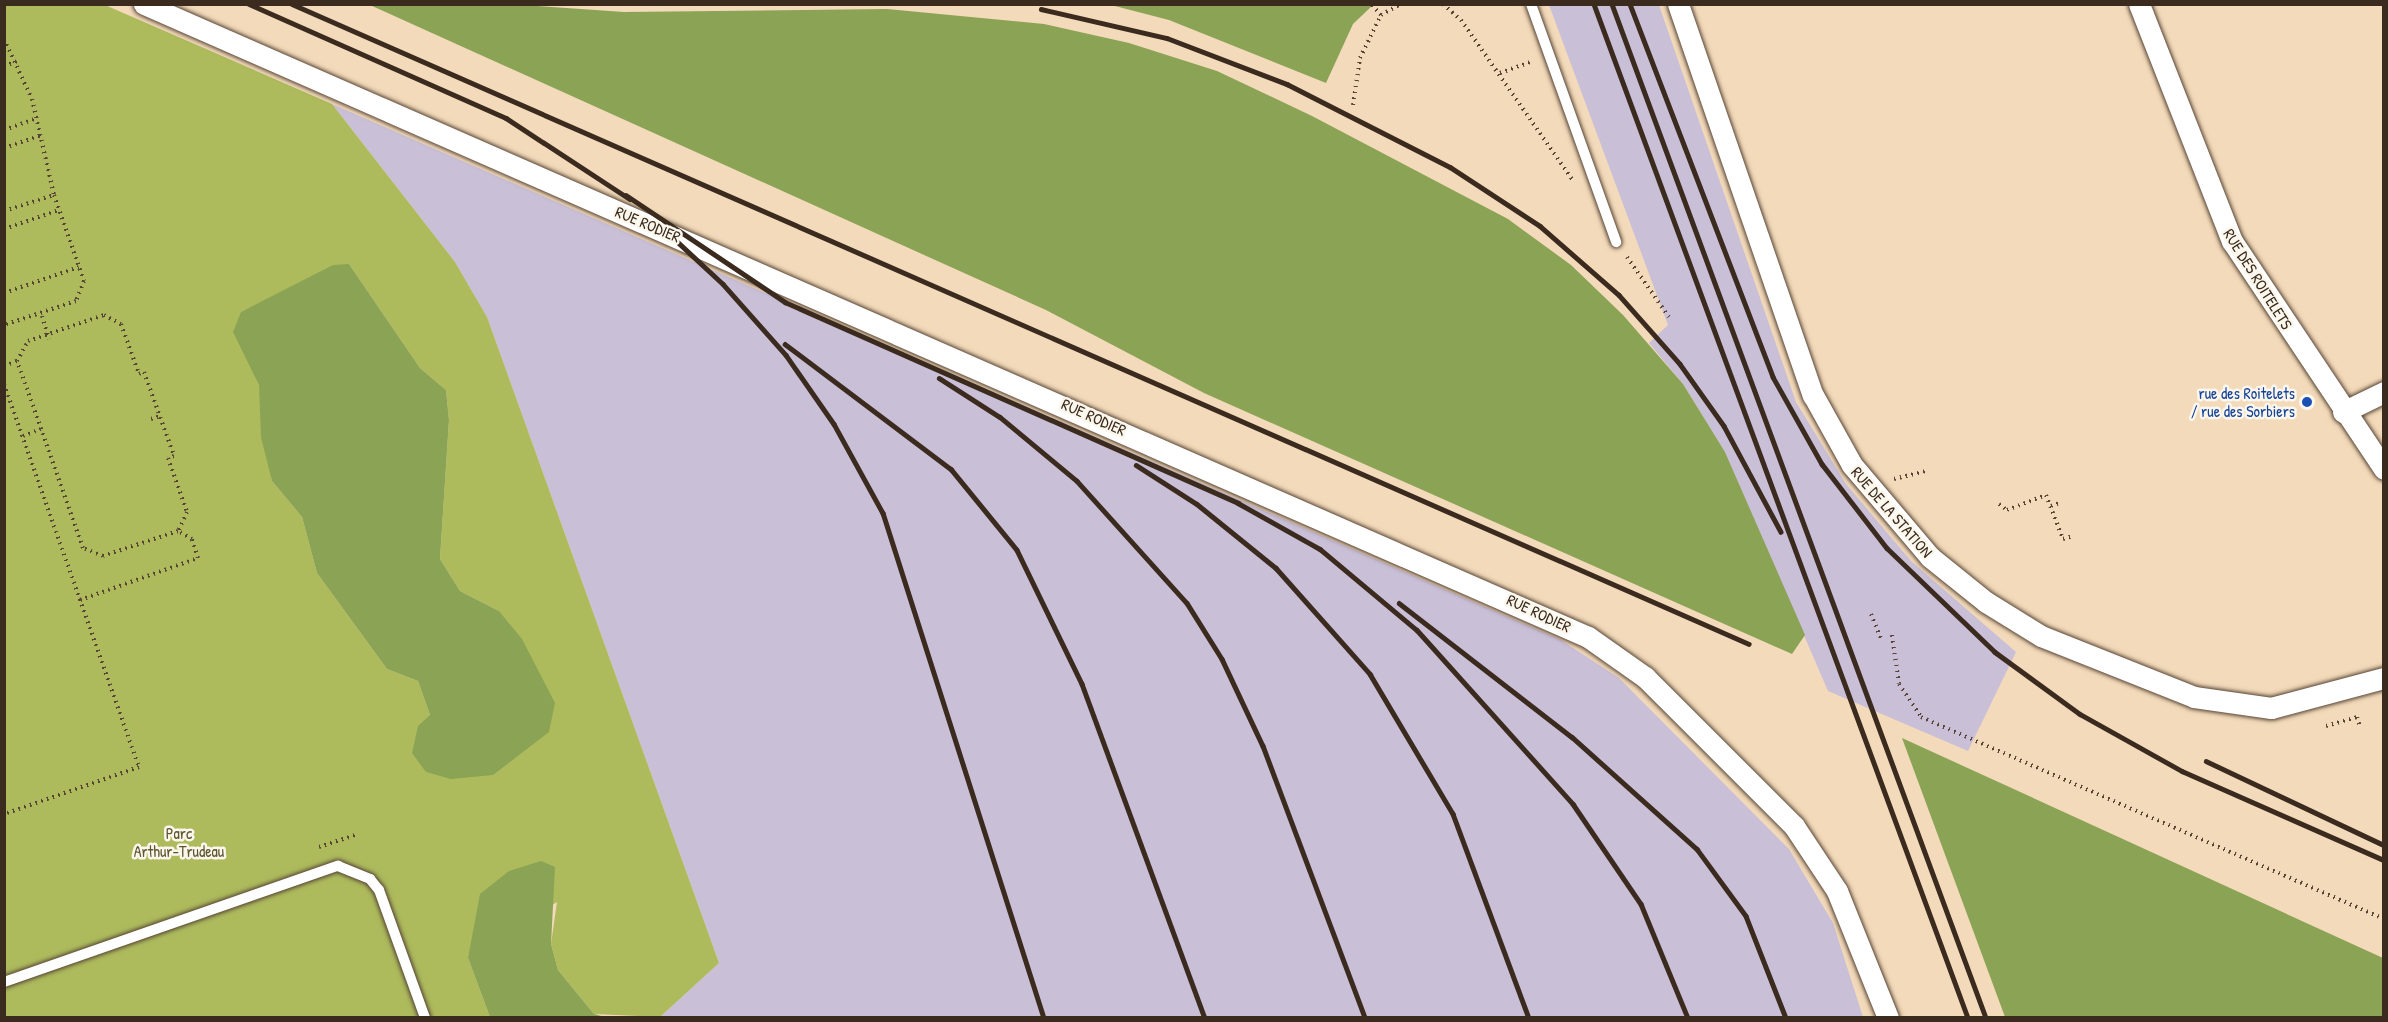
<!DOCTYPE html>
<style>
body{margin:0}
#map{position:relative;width:2388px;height:1022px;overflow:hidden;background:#f3daba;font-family:"Patrick Hand",sans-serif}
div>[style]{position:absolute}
.industrial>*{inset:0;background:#c9bfd7}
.green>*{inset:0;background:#adbb5d}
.forest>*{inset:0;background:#8aa354}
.path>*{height:4px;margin-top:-2px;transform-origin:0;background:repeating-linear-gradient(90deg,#574435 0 1.5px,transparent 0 6px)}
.roads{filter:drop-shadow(0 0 2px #574435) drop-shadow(0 0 2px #574435)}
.lane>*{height:10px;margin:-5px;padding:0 5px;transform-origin:5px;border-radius:5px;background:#fff}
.street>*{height:21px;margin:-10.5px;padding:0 10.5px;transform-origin:10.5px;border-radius:10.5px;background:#fff}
.rail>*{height:4.5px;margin:-2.25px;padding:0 2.25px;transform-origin:2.25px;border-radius:2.25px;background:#3b2a1e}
.dots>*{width:16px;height:16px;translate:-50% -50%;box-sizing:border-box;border:3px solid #fbf7ec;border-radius:50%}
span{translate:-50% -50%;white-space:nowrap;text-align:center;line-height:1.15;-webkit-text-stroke:5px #fbf7ec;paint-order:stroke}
.street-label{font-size:16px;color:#3b2a1e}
.transit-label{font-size:16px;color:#164399}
.right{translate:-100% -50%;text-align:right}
.park-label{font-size:16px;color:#5d5631}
.frame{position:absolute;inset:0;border:6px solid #3b2a1e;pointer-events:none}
</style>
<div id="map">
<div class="industrial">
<i style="clip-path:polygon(1549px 5px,1659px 5px,1796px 402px,1846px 484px,1911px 561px,2016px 652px,1968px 751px,1828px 691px,1725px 452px,1683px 384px,1649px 343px,1668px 325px)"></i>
<i style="clip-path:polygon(332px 104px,1561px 640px,1619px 678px,1789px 849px,1833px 923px,1863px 1017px,660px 1017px,719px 963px,487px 317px,455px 262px)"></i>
</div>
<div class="green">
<i style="clip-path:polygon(evenodd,5px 5px,105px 5px,332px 104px,455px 262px,487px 317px,719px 963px,660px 1017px,594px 1014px,558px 970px,551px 944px,557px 902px,468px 958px,490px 1017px,5px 1017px,5px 5px,349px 264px,420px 368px,446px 390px,449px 420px,440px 559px,460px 591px,499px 611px,412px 754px,430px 715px,418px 681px,387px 669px,317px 573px,302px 517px,272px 481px,259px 385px,241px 312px,349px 264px)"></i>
</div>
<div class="forest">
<i style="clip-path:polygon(523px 5px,624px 12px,887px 9px,1044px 24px,1129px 43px,1217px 71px,1312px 116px,1508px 219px,1571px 265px,1623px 315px,1683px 384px,1725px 452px,1805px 635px,1792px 654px,1204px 393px,1046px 310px,370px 5px)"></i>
<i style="clip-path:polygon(1111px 5px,1110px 5px,1373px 5px,1353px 24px,1326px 83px,1169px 20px)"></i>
<i style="clip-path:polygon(349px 264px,420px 368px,446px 390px,449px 420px,440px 559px,460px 591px,499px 611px,522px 639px,555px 703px,549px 732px,493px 775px,451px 779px,426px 772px,412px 753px,418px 726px,430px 715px,418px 681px,387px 669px,317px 573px,302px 517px,272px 481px,261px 437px,259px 385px,233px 332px,241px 312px,333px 265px)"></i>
<i style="clip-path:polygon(1902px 738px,2383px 958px,2383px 1017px,2005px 1017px)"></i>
<i style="clip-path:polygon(541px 861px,555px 867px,551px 944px,558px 970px,594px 1014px,605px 1017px,490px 1017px,468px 958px,480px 894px,509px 871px)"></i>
</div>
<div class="path">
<i style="left:1443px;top:4px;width:24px;rotate:42deg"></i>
<i style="left:1461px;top:20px;width:194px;rotate:55.1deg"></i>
<i style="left:1381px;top:15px;width:23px;rotate:-29deg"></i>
<i style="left:4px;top:39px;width:66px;rotate:65deg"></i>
<i style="left:32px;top:99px;width:98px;rotate:77.1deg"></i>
<i style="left:54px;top:195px;width:91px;rotate:70.8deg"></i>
<i style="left:84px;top:281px;width:22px;rotate:112deg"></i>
<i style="left:76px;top:301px;width:76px;rotate:161.6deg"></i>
<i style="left:4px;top:66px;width:15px;rotate:-20deg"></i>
<i style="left:1500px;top:73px;width:35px;rotate:-20deg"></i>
<i style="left:1353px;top:105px;width:48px;rotate:-81.5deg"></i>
<i style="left:1360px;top:58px;width:48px;rotate:-64deg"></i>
<i style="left:1381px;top:15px;width:15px;rotate:-132deg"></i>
<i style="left:4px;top:130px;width:35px;rotate:-20deg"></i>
<i style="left:4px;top:148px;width:39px;rotate:-19deg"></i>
<i style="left:4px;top:211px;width:52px;rotate:-17.7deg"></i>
<i style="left:4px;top:229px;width:58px;rotate:-19.1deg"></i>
<i style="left:1627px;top:257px;width:73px;rotate:55deg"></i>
<i style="left:4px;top:293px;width:79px;rotate:-19.1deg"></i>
<i style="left:104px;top:315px;width:19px;rotate:28deg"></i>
<i style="left:121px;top:324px;width:53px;rotate:70.2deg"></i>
<i style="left:139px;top:374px;width:5px;rotate:-22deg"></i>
<i style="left:144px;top:372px;width:89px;rotate:70.3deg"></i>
<i style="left:174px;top:456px;width:6px;rotate:162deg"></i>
<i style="left:168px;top:458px;width:57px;rotate:70.6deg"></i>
<i style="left:187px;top:512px;width:21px;rotate:115deg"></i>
<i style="left:178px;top:531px;width:79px;rotate:161.6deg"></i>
<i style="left:103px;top:556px;width:22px;rotate:-158deg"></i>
<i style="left:83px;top:548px;width:198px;rotate:-109.4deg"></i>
<i style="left:17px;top:361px;width:23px;rotate:-61deg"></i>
<i style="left:28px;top:341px;width:80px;rotate:-18.9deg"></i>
<i style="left:42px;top:316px;width:24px;rotate:73deg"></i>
<i style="left:4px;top:366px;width:14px;rotate:-21deg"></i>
<i style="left:4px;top:384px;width:406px;rotate:70.6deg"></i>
<i style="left:139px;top:767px;width:143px;rotate:160.8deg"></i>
<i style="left:151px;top:419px;width:9px;rotate:-18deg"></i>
<i style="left:23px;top:436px;width:19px;rotate:-21deg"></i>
<i style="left:1894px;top:479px;width:32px;rotate:-14deg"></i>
<i style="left:1999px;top:504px;width:10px;rotate:37deg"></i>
<i style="left:2007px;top:510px;width:42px;rotate:-21deg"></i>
<i style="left:2046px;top:495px;width:47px;rotate:68.9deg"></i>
<i style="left:2063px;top:539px;width:10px;rotate:-17deg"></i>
<i style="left:2051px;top:506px;width:9px;rotate:-21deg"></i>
<i style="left:80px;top:600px;width:125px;rotate:-19.6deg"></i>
<i style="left:198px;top:558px;width:20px;rotate:-108deg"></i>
<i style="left:192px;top:539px;width:16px;rotate:-150deg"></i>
<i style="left:1871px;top:614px;width:27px;rotate:68deg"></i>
<i style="left:1892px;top:635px;width:49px;rotate:81.9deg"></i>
<i style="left:1899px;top:684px;width:40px;rotate:56deg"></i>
<i style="left:1921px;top:717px;width:505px;rotate:23.57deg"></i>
<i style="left:2326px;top:726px;width:32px;rotate:-16deg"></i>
<i style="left:2357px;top:717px;width:9px;rotate:72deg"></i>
<i style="left:319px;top:847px;width:41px;rotate:-18.4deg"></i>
</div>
<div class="roads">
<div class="lane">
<i style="left:1531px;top:4px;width:253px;rotate:70.3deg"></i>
<i style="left:4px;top:982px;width:354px;rotate:-19.2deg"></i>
<i style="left:338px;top:866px;width:35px;rotate:22deg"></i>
<i style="left:370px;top:879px;width:14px;rotate:51deg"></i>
<i style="left:379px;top:890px;width:136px;rotate:70.2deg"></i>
</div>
<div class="street">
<i style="left:144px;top:4px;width:1577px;rotate:23.67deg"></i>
<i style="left:1588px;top:637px;width:70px;rotate:35.1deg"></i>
<i style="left:1645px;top:677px;width:211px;rotate:45deg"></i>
<i style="left:1794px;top:826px;width:78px;rotate:56.5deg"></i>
<i style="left:1837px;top:891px;width:137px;rotate:68.1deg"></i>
<i style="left:1678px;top:4px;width:414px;rotate:71deg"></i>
<i style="left:1813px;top:395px;width:80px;rotate:60.9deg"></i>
<i style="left:1852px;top:465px;width:121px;rotate:49.7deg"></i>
<i style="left:1930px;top:557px;width:72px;rotate:38.8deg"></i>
<i style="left:1986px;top:602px;width:65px;rotate:31.7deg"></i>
<i style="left:2041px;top:636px;width:165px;rotate:21.7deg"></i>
<i style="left:2194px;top:697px;width:78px;rotate:8.1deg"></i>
<i style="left:2271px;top:708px;width:117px;rotate:-14.9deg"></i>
<i style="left:2139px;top:4px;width:255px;rotate:68.6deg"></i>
<i style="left:2232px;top:241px;width:274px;rotate:56.3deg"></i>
<i style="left:2343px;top:412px;width:46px;rotate:-26deg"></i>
</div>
</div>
<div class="rail">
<i style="left:249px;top:4px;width:281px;rotate:23.9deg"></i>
<i style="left:506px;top:118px;width:148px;rotate:33.2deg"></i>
<i style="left:292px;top:4px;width:1591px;rotate:23.71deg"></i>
<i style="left:1594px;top:4px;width:1081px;rotate:69.75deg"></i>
<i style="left:1612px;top:4px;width:1081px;rotate:69.75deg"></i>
<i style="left:1630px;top:4px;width:399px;rotate:69deg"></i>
<i style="left:1773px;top:377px;width:100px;rotate:60.6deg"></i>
<i style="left:1822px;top:464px;width:106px;rotate:52.3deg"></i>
<i style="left:1887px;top:548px;width:150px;rotate:43.9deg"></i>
<i style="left:1995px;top:652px;width:105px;rotate:36.1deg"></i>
<i style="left:2080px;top:714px;width:117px;rotate:29.2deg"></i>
<i style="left:2182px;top:771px;width:221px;rotate:23.8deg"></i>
<i style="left:1041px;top:9px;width:129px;rotate:13deg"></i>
<i style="left:1167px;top:38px;width:129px;rotate:21deg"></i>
<i style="left:1287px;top:84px;width:183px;rotate:27deg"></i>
<i style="left:1450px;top:167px;width:108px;rotate:33.2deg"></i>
<i style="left:1540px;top:226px;width:105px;rotate:41.1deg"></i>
<i style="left:1619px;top:295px;width:92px;rotate:48.5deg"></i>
<i style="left:1680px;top:364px;width:76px;rotate:54.6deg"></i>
<i style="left:1724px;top:426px;width:120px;rotate:61.7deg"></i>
<i style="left:626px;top:195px;width:192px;rotate:33.9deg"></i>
<i style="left:785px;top:302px;width:496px;rotate:23.9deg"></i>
<i style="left:1238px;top:503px;width:94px;rotate:29.3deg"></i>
<i style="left:1320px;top:549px;width:126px;rotate:39.9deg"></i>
<i style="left:1417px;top:630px;width:234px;rotate:48.1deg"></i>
<i style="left:1573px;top:804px;width:121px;rotate:55.8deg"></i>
<i style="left:1641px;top:904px;width:123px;rotate:67.6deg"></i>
<i style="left:668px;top:233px;width:75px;rotate:42.8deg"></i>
<i style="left:723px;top:284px;width:95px;rotate:48.4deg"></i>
<i style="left:786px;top:355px;width:84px;rotate:55.2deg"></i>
<i style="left:834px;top:424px;width:102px;rotate:61.2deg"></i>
<i style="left:883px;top:513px;width:530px;rotate:72.32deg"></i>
<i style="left:785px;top:344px;width:208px;rotate:37deg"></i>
<i style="left:951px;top:469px;width:104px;rotate:50.8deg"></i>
<i style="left:1017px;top:550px;width:149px;rotate:64.1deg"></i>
<i style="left:1082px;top:684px;width:356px;rotate:69.8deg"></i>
<i style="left:939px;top:378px;width:72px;rotate:32.6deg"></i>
<i style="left:1000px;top:417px;width:100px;rotate:39.7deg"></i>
<i style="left:1077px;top:481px;width:164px;rotate:48deg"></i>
<i style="left:1187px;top:603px;width:66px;rotate:58deg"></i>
<i style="left:1222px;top:659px;width:96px;rotate:64.8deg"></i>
<i style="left:1263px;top:746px;width:290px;rotate:69.4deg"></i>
<i style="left:1136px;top:465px;width:72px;rotate:32.6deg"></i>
<i style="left:1197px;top:504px;width:102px;rotate:39deg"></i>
<i style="left:1276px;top:568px;width:142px;rotate:48.4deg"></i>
<i style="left:1370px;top:674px;width:163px;rotate:59.3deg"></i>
<i style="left:1453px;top:814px;width:218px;rotate:69.6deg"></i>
<i style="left:1399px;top:603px;width:219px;rotate:37.8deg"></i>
<i style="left:1572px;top:737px;width:168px;rotate:41.9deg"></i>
<i style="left:1697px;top:849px;width:83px;rotate:53.8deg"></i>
<i style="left:1746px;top:916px;width:110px;rotate:68.6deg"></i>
<i style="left:2206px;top:761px;width:197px;rotate:25.3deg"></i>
</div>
<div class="dots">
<i style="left:2307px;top:402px;background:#1a4fb4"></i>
</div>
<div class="street-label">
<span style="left:648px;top:224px;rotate:23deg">RUE RODIER</span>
<span style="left:2258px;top:279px;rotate:58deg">RUE DES ROITELETS</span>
<span style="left:1094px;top:417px;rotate:24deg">RUE RODIER</span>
<span style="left:1892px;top:512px;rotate:49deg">RUE DE LA STATION</span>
<span style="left:1539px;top:613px;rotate:25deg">RUE RODIER</span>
</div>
<div class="transit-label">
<span class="right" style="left:2295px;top:402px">rue des Roitelets<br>/ rue des Sorbiers</span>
</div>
<div class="park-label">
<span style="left:179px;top:842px">Parc<br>Arthur-Trudeau</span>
</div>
<div class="frame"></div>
</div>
